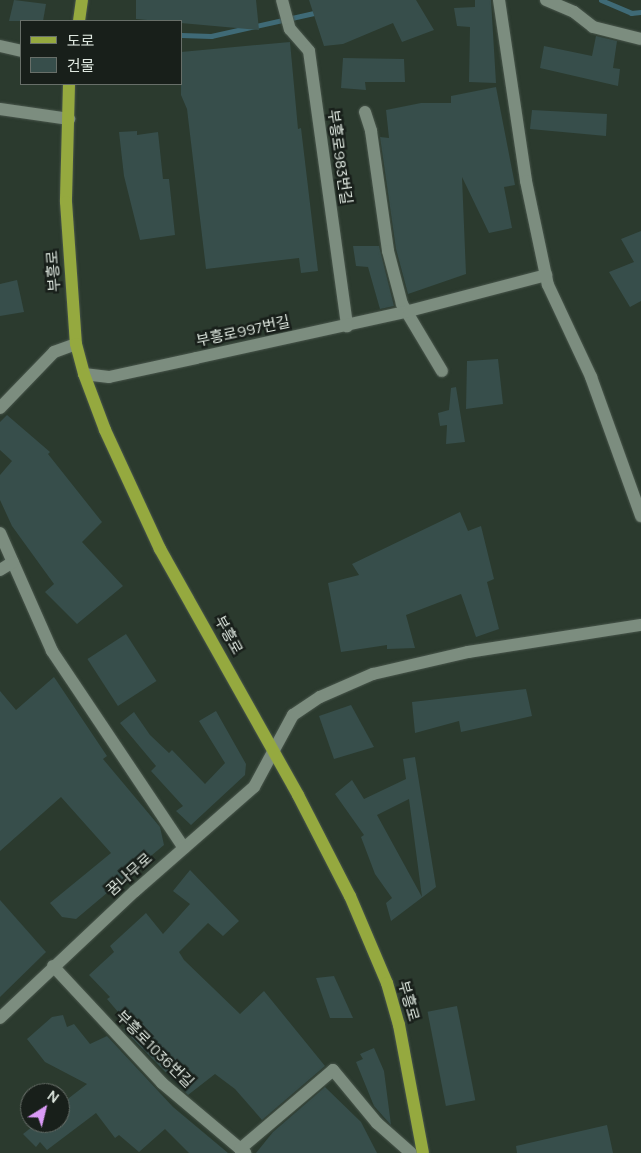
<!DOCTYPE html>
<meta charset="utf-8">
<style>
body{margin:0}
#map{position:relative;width:641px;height:1153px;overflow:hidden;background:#2b3a2e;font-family:Manrope,"Noto Sans KR",sans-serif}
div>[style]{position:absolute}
.stream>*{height:5px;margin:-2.5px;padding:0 2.5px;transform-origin:2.5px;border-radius:2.5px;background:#3f6a76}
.building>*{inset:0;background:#374e4b;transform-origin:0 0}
.roads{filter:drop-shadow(0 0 1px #48554b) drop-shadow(0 0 1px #48554b)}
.minor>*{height:12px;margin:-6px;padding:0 6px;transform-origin:6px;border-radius:6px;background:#7c8d7f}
.major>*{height:12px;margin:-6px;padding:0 6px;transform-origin:6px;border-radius:6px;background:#95a93f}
span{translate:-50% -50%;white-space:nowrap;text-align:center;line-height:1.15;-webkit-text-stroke:5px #181f1a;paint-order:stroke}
.street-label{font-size:15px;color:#dfe8e0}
.legend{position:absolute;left:20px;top:20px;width:162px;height:65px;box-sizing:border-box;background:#181f1a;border:1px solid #686f69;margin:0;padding:6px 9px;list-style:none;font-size:15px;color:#dfe8e0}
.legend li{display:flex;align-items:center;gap:10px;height:25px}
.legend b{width:25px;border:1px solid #686f69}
.north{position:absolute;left:20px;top:1083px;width:50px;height:50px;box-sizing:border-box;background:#181f1a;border:1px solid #686f69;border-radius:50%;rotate:36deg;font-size:14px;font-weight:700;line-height:20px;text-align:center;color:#dfe8e0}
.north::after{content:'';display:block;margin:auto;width:18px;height:22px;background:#da9af6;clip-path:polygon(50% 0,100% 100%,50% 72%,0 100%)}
</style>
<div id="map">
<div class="stream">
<i style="left:601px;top:0;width:33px;rotate:23deg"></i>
<i style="left:631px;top:13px;width:10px;rotate:-6deg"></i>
<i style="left:181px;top:35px;width:30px;rotate:2deg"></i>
<i style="left:211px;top:36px;width:110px;rotate:-12.6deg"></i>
</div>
<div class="building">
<i style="clip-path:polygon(14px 0,46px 4px,43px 21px,9px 21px)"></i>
<i style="clip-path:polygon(136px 0,256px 0,259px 30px,136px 19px)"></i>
<i style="clip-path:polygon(309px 0,416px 0,434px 30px,402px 42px,393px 23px,343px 44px,324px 46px)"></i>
<i style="clip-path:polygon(475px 0,491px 0,496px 83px,469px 82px,470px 27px,457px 26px,454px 8px,475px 7px)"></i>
<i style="clip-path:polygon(596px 36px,617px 41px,613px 68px,620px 69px,618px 86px,540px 68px,544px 46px,592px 56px)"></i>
<i style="clip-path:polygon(290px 42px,298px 129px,301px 128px,318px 271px,301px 273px,299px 258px,206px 269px,187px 109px,181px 95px,181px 52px)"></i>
<i style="clip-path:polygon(343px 58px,404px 59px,405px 82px,365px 82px,366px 90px,341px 88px)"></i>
<i style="clip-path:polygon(496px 87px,515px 185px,504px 187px,512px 228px,489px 233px,462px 177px,466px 274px,408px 294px,396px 249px,380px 137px,389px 138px,386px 110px,421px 103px,451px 103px,451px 96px)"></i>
<i style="clip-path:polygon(532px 110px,607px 114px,606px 136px,530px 129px)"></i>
<i style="clip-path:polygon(137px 131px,137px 135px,158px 132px,163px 179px,169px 179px,175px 235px,140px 240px,124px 176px,119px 132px)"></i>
<i style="clip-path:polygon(641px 231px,641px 301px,630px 307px,609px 272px,634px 262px,621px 239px)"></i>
<i style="clip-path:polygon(353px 246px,379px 246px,394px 306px,380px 309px,368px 267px,356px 266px)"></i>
<i style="clip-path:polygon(17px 280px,24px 312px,0 316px,0 284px)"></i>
<i style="clip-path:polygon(498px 359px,503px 404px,466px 409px,467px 361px)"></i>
<i style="clip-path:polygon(456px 387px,465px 442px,446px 444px,447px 425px,440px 426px,438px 413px,449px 410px,451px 388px)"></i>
<i style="clip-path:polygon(7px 415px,50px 452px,48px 454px,102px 522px,82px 542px,123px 586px,77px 624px,45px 592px,54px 584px,12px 526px,0 500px,0 475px,12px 461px,0 450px,0 422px)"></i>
<i style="clip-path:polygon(460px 512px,468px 531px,481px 526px,494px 579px,487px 582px,499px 629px,476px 637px,461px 594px,406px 615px,415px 648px,387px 649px,387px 645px,341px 652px,328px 583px,359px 575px,352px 564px)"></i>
<i style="left:126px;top:634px;width:56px;height:46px;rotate:57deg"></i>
<i style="clip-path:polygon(54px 677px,107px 756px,103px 759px,160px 827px,164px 845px,76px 919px,62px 917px,50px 903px,111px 853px,61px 797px,0 851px,0 691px,16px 710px)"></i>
<i style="clip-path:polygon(526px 689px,532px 716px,461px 732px,459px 721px,415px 733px,412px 702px)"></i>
<i style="clip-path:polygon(351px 705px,374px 747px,334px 759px,319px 716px)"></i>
<i style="clip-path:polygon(216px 711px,246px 764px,245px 775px,191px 825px,176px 811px,183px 806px,151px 771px,156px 766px,120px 723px,134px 712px,150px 735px,169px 753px,172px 750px,205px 784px,225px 763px,199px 721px)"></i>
<i style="clip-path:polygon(evenodd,415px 757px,436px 887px,391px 921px,386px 903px,392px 898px,375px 874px,361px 837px,364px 835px,335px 794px,352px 780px,364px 799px,406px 779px,403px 759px,415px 757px,409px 799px,422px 897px,377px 815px,409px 799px)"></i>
<i style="clip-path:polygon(190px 870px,239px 921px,223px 936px,208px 923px,179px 952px,184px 960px,240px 1014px,264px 991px,325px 1066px,262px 1120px,235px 1089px,215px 1074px,188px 1095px,123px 1029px,130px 1026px,107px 999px,110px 997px,89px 975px,114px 952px,110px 946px,146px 913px,163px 934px,190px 904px,173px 891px)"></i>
<i style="clip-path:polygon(0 900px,46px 952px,0 997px)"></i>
<i style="clip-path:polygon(334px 976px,353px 1018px,330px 1018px,316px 978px)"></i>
<i style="left:457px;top:1006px;width:96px;height:30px;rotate:79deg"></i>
<i style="clip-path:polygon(63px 1015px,67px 1027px,74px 1024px,90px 1044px,107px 1036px,173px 1107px,228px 1153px,189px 1153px,165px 1129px,139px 1152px,119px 1135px,115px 1138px,96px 1113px,47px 1150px,40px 1142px,36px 1147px,23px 1134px,37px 1123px,60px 1123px,60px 1105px,87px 1084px,45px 1062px,27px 1039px,52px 1017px)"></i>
<i style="clip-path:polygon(374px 1048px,384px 1071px,391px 1125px,374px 1106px,356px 1062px,363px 1059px,360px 1054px)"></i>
<i style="clip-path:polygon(325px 1087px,361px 1122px,377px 1153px,256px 1153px,273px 1132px)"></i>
<i style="clip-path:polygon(607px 1125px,613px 1153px,517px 1153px,516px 1146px)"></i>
</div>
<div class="roads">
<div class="minor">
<i style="left:282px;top:0;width:30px;rotate:75deg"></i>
<i style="left:290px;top:29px;width:29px;rotate:49deg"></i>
<i style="left:309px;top:51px;width:278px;rotate:82.1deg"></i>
<i style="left:499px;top:0;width:183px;rotate:81.5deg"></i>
<i style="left:526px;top:181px;width:106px;rotate:78.1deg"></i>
<i style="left:548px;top:285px;width:102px;rotate:64.9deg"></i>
<i style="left:591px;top:377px;width:148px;rotate:70.2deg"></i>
<i style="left:546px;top:0;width:30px;rotate:23deg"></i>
<i style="left:574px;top:12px;width:24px;rotate:38deg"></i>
<i style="left:593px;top:27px;width:49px;rotate:14deg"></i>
<i style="left:0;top:46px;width:22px;rotate:13deg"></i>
<i style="left:0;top:109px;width:70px;rotate:8.2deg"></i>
<i style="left:365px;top:112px;width:20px;rotate:72deg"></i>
<i style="left:371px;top:131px;width:121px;rotate:81.9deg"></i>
<i style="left:388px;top:251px;width:55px;rotate:75.2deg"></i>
<i style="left:402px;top:304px;width:78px;rotate:59.2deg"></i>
<i style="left:84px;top:374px;width:25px;rotate:7deg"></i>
<i style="left:109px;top:377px;width:89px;rotate:-12.3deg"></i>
<i style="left:196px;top:358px;width:218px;rotate:-12.4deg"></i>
<i style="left:409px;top:311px;width:142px;rotate:-14.7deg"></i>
<i style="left:0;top:408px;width:78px;rotate:-46deg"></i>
<i style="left:54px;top:352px;width:23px;rotate:-20deg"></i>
<i style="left:0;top:533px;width:129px;rotate:66.2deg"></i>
<i style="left:52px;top:651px;width:237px;rotate:56.2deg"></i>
<i style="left:0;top:570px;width:15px;rotate:-32deg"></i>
<i style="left:53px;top:966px;width:160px;rotate:47deg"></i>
<i style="left:162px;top:1083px;width:109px;rotate:40.1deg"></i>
<i style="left:0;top:1018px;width:185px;rotate:-43.3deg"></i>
<i style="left:135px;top:891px;width:158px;rotate:-41.2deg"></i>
<i style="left:254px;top:787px;width:82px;rotate:-61.6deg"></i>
<i style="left:293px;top:715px;width:32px;rotate:-34deg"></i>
<i style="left:320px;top:697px;width:58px;rotate:-23.5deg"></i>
<i style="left:373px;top:674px;width:98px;rotate:-13deg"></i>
<i style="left:468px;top:652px;width:175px;rotate:-8.9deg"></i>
<i style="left:240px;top:1149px;width:122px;rotate:-40.3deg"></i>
<i style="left:333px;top:1070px;width:69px;rotate:50.3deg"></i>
<i style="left:377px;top:1123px;width:45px;rotate:41.4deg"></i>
</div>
<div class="major">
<i style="left:79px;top:21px;width:21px;rotate:-82deg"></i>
<i style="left:69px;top:84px;width:118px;rotate:91.5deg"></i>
<i style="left:66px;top:202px;width:142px;rotate:86deg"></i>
<i style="left:76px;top:344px;width:31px;rotate:75deg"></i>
<i style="left:84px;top:374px;width:60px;rotate:69.4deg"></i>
<i style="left:105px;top:430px;width:131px;rotate:65.2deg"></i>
<i style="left:160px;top:549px;width:282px;rotate:60.7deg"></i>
<i style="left:298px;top:795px;width:114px;rotate:62.8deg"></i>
<i style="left:350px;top:896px;width:95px;rotate:67deg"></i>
<i style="left:387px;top:983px;width:44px;rotate:74.1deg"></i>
<i style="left:399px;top:1025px;width:130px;rotate:79.4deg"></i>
</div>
</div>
<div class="street-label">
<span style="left:340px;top:157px;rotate:82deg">부흥로983번길</span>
<span style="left:53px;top:271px;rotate:-94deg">부흥로</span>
<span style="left:243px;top:331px;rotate:-12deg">부흥로997번길</span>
<span style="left:229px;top:635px;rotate:61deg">부흥로</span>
<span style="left:129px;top:874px;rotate:-42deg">꿈나무로</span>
<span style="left:409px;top:1001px;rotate:74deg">부흥로</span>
<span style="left:155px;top:1049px;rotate:45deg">부흥로1036번길</span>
</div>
<ul class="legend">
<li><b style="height:6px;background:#95a93f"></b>도로</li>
<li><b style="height:14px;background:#374e4b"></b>건물</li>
</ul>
<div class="north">N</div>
</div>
